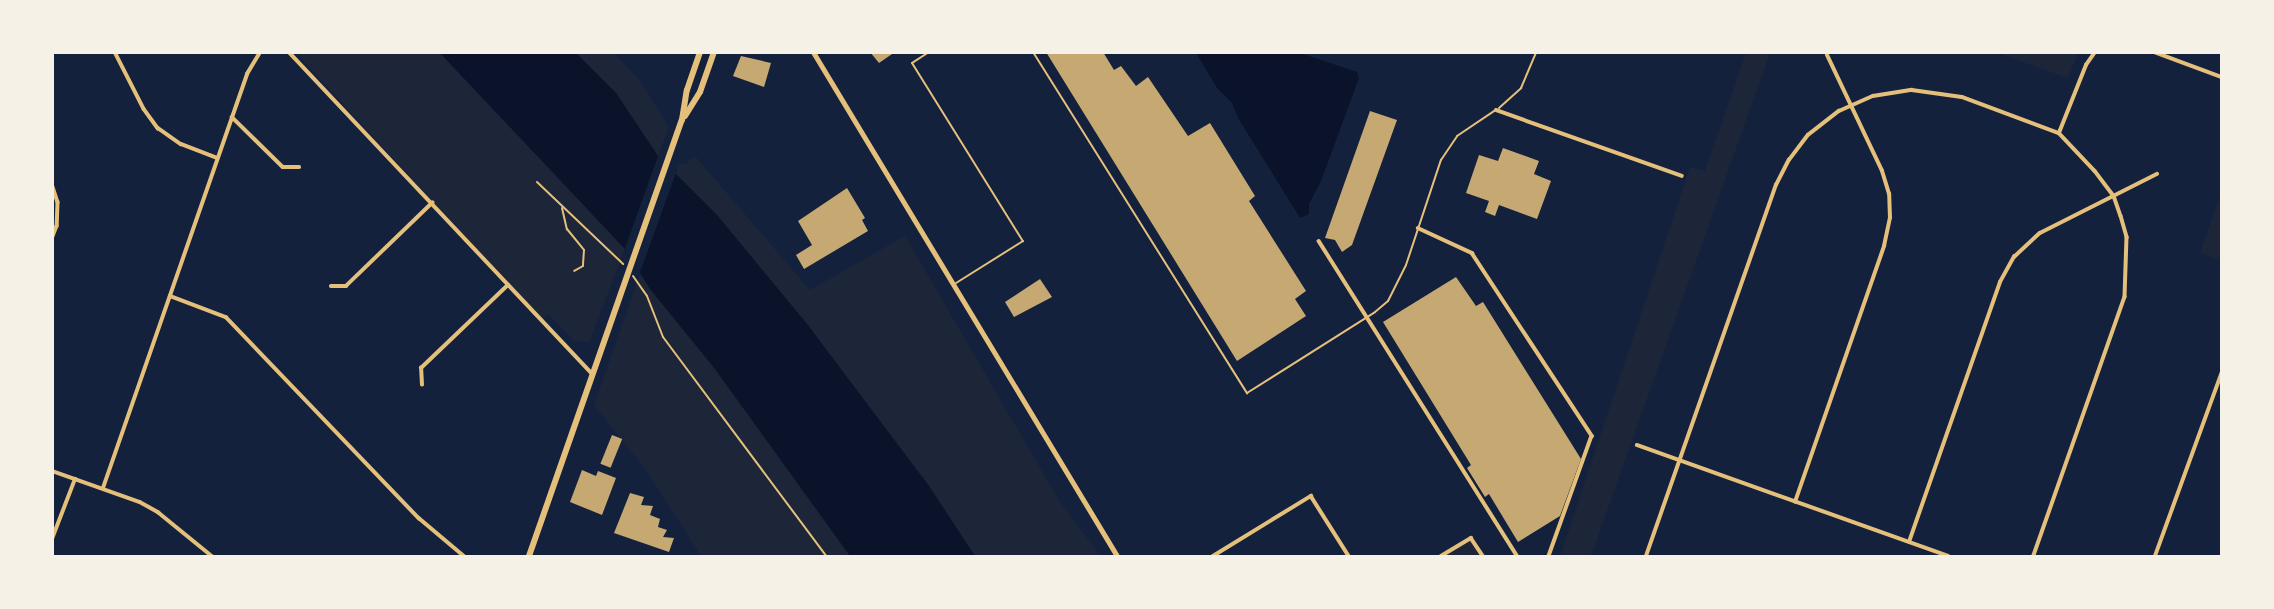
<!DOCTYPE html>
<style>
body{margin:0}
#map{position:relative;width:2274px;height:609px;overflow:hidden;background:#14213d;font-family:Helvetica,sans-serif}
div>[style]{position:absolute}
.green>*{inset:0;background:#1d2539}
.water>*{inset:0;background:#0b132b}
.pier>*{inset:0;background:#14213d}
.building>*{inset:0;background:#c6a872;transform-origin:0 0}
.path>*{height:2px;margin:-1px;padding:0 1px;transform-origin:1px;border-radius:1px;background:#e5c07b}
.service>*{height:2px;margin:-1px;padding:0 1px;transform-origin:1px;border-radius:1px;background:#e5c07b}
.minor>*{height:3.5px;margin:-1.75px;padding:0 1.75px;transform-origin:1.75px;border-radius:1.75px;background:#e5c07b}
.secondary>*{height:5px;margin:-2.5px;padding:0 2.5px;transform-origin:2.5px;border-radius:2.5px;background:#e5c07b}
.primary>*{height:6px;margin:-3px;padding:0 3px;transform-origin:3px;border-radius:3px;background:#e5c07b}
span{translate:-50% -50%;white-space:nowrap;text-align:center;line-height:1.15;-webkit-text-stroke:7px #f6f1e7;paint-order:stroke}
.frame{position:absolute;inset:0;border:54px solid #f6f1e7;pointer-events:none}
</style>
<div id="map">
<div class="green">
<i style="clip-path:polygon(296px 53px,440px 53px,625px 249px,589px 342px,574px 341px,548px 314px,542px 320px)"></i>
<i style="clip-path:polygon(576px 53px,614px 53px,641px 82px,669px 127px,658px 156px,616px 93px)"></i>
<i style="clip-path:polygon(1746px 53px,1770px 53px,1591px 556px,1560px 556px,1690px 167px,1705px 171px)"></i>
<i style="clip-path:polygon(1997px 53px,2078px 53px,2068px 78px)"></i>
<i style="clip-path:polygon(695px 156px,810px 290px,905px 236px,1060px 502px,1101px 556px,975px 556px,929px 486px,807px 324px,717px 215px,675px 174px,679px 163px,685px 164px)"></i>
<i style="clip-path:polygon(2221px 192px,2221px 260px,2200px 253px)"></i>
<i style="clip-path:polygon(640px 274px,715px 369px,850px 556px,701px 556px,646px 470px,594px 405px)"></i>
<i style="clip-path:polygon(1471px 538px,1483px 556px,1441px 556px)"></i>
</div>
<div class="water">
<i style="clip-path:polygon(440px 53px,576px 53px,616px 93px,658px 156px,717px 215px,807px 324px,929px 486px,975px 556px,850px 556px,715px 369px,650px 289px,625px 249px)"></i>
<i style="clip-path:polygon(1196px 53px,1300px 53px,1357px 72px,1359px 78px,1321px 181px,1309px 204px,1309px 214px,1300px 218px,1238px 118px,1232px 103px,1217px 88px)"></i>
</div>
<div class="pier">
<i style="clip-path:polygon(658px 156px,677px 170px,638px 278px,623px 254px)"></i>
</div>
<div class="building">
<i style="clip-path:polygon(870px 52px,895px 52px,879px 63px)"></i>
<i style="clip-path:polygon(1046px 52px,1103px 52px,1114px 70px,1121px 66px,1136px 86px,1148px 77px,1188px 136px,1210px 123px,1255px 196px,1249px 201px,1306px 291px,1295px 299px,1306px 316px,1237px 361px)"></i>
<i style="clip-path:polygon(741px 56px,771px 63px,764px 87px,733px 76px)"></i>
<i style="clip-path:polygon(1370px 111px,1397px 120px,1352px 245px,1342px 252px,1335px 240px,1325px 238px)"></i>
<i style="clip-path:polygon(1503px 148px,1539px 161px,1534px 174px,1551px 181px,1537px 219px,1499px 205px,1495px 216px,1485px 212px,1489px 201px,1466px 193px,1479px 155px,1498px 161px)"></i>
<i style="clip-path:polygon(847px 188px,865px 218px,862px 220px,868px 231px,804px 269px,796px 255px,812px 245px,798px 221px)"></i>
<i style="clip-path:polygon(1456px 277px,1476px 306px,1483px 302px,1581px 459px,1560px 516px,1518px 542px,1489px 494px,1485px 497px,1467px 468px,1471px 465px,1383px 322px)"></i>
<i style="clip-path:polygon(1040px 279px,1052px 297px,1014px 317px,1005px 302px)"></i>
<i style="left:612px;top:435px;width:11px;height:31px;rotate:22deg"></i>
<i style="clip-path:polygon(582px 470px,596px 476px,598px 471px,616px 478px,602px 515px,570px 502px)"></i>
<i style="clip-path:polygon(630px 493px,644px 497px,641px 505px,653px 506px,650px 515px,660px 519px,658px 527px,667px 530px,663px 537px,674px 538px,669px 552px,614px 533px)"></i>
</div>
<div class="path">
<i style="left:537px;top:182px;width:119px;rotate:43.6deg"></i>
<i style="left:562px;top:208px;width:22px;rotate:77deg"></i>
<i style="left:567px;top:229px;width:27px;rotate:51deg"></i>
<i style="left:584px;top:250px;width:16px;rotate:94deg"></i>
<i style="left:583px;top:266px;width:10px;rotate:151deg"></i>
<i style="left:633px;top:276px;width:24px;rotate:55deg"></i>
<i style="left:647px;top:296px;width:44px;rotate:68.7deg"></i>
<i style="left:663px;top:337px;width:273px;rotate:53.3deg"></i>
</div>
<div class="service">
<i style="left:929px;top:52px;width:20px;rotate:147deg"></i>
<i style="left:912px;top:63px;width:210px;rotate:58.1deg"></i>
<i style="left:1023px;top:241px;width:79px;rotate:147.9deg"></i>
<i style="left:1033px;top:52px;width:403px;rotate:57.9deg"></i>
<i style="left:1247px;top:393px;width:151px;rotate:-32.3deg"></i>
<i style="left:1375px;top:312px;width:17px;rotate:-40deg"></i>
<i style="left:1388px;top:301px;width:40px;rotate:-63.4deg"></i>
<i style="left:1406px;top:265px;width:111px;rotate:-71.6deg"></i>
<i style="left:1441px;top:160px;width:29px;rotate:-56deg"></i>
<i style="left:1457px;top:136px;width:45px;rotate:-34deg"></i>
<i style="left:1499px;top:108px;width:30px;rotate:-42deg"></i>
<i style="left:1521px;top:88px;width:39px;rotate:-67deg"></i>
</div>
<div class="minor">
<i style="left:115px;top:52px;width:64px;rotate:63deg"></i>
<i style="left:144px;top:109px;width:24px;rotate:54deg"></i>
<i style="left:158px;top:128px;width:28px;rotate:35deg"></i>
<i style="left:181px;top:144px;width:39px;rotate:21deg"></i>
<i style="left:289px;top:52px;width:441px;rotate:46.7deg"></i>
<i style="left:2154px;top:52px;width:72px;rotate:20.2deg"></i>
<i style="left:1496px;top:110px;width:197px;rotate:19.5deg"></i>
<i style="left:232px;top:117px;width:71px;rotate:44.4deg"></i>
<i style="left:283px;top:167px;width:16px"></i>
<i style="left:2059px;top:133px;width:73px;rotate:-68.3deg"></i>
<i style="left:2086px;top:65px;width:16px;rotate:-55deg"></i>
<i style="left:52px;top:184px;width:19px;rotate:72deg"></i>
<i style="left:58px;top:202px;width:24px;rotate:92deg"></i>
<i style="left:57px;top:226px;width:14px;rotate:111deg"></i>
<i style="left:1418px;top:228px;width:60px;rotate:24.8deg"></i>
<i style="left:1472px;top:253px;width:219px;rotate:56.7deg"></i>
<i style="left:1592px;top:436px;width:127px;rotate:109.7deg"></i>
<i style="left:1319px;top:241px;width:372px;rotate:57.8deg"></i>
<i style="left:331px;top:286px;width:15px"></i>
<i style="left:346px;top:286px;width:120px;rotate:-44deg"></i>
<i style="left:170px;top:296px;width:60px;rotate:20.6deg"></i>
<i style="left:226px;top:317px;width:279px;rotate:46.2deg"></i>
<i style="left:419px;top:518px;width:59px;rotate:40.2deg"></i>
<i style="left:422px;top:385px;width:17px;rotate:-93deg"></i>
<i style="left:421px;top:368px;width:120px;rotate:-43.7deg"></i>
<i style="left:1637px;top:445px;width:330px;rotate:19.6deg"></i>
<i style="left:52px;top:471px;width:93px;rotate:19.4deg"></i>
<i style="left:140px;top:502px;width:21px;rotate:29deg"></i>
<i style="left:158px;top:512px;width:70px;rotate:39.2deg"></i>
<i style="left:103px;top:488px;width:438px;rotate:-70.8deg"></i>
<i style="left:247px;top:74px;width:26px;rotate:-59deg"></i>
<i style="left:1795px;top:502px;width:271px;rotate:-70.8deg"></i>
<i style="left:1884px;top:246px;width:29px;rotate:-78deg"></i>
<i style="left:1890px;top:218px;width:24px;rotate:-92deg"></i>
<i style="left:1889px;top:194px;width:24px;rotate:-107deg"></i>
<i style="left:1882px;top:171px;width:128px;rotate:-115.4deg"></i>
<i style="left:52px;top:539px;width:64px;rotate:-69deg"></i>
<i style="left:1909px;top:542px;width:275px;rotate:-70.7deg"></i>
<i style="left:2000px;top:282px;width:29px;rotate:-61deg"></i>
<i style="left:2014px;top:257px;width:35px;rotate:-43deg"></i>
<i style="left:2040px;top:233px;width:131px;rotate:-26.8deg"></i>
<i style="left:1213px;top:556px;width:115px;rotate:-31.5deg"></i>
<i style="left:1311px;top:496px;width:71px;rotate:57.7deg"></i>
<i style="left:1441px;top:556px;width:35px;rotate:-31deg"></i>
<i style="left:1471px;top:538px;width:22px;rotate:56deg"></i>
<i style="left:1646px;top:556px;width:393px;rotate:-70.7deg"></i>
<i style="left:1776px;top:185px;width:28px;rotate:-63deg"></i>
<i style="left:1789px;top:160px;width:31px;rotate:-53deg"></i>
<i style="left:1808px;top:135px;width:39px;rotate:-38deg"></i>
<i style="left:1839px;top:111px;width:37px;rotate:-24deg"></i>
<i style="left:1873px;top:96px;width:39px;rotate:-9deg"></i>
<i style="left:1912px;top:90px;width:50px;rotate:8deg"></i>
<i style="left:1962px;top:97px;width:103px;rotate:20.4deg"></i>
<i style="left:2059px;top:133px;width:52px;rotate:46.5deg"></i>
<i style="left:2095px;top:171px;width:31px;rotate:53deg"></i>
<i style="left:2114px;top:196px;width:21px;rotate:71deg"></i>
<i style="left:2121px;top:216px;width:22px;rotate:74deg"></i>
<i style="left:2127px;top:237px;width:60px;rotate:91.9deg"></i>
<i style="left:2125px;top:297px;width:275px;rotate:109.4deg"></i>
<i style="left:2155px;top:556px;width:196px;rotate:-70deg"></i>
</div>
<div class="secondary">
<i style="left:813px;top:52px;width:589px;rotate:58.9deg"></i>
</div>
<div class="primary">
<i style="left:685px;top:116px;width:28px;rotate:-58deg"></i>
<i style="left:700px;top:92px;width:42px;rotate:-70.7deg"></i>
<i style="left:529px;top:556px;width:462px;rotate:-70.7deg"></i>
<i style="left:682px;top:120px;width:30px;rotate:-81deg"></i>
<i style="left:687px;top:90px;width:40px;rotate:-71.1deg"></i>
</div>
<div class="frame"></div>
</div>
